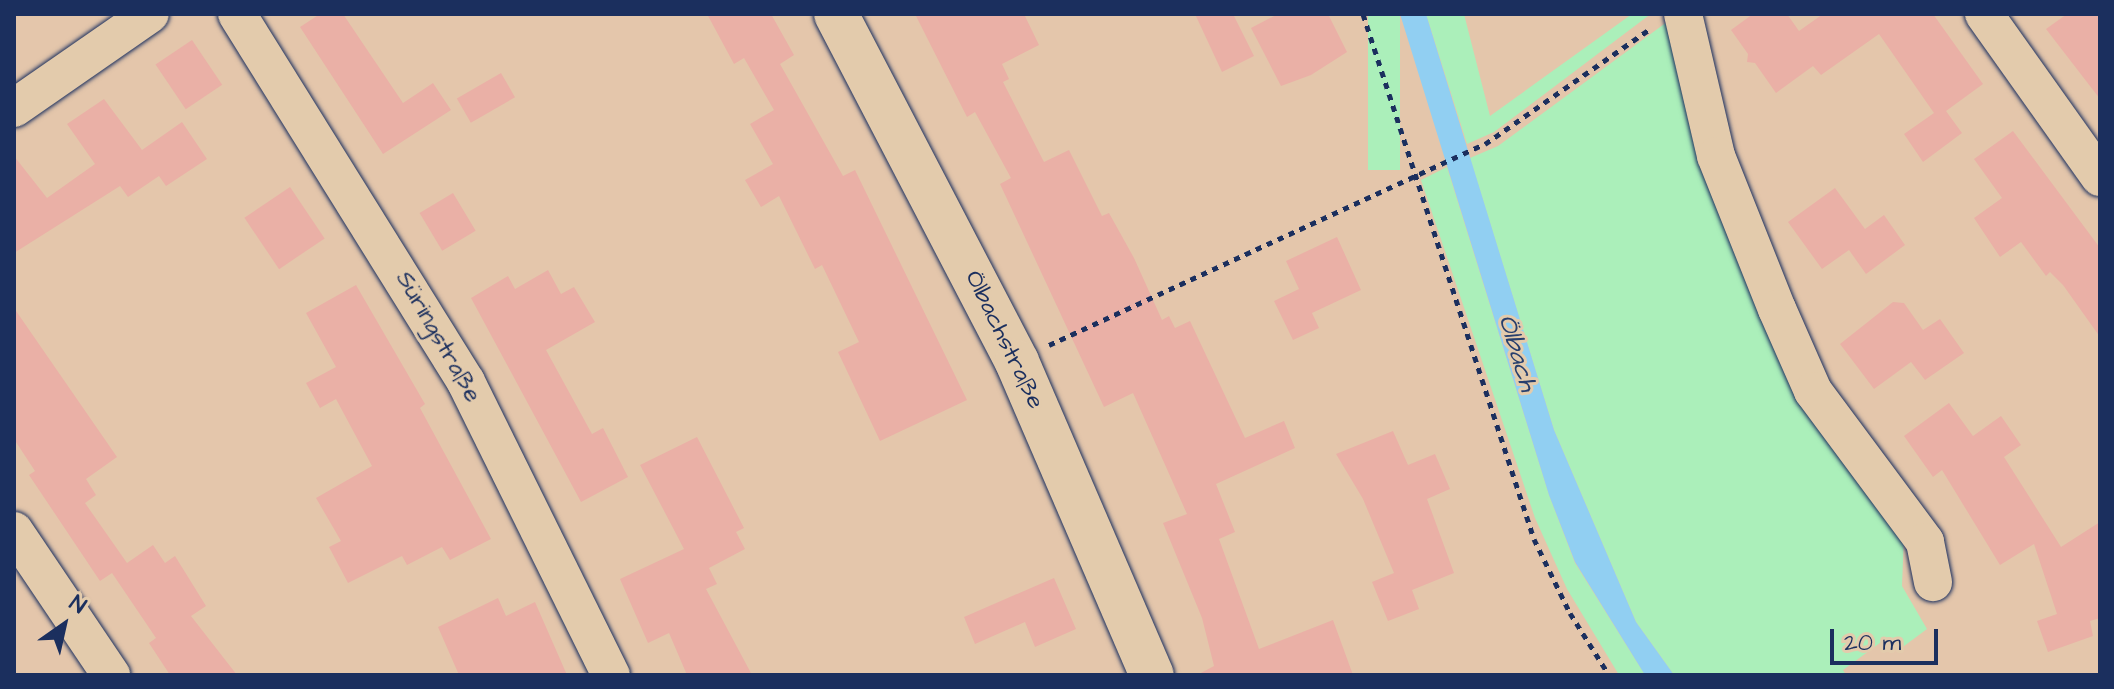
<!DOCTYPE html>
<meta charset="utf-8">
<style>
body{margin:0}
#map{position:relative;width:2114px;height:689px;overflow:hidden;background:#e4c6ab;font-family:"Architects Daughter",sans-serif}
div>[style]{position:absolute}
.green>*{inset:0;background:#abefba;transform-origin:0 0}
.water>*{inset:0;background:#91cff2}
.building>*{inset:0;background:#eab0a6;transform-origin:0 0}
.path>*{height:5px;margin-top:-2.5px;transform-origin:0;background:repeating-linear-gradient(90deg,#1b2f5e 0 6px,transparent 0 12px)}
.roads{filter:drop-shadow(0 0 2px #1b2f5e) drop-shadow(0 0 2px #1b2f5e)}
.street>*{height:38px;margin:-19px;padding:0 19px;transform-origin:19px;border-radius:19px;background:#e3cbac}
.secondary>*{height:44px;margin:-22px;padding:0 22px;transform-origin:22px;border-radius:22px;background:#e3cbac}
span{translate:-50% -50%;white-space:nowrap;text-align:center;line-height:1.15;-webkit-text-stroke:6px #e3cbac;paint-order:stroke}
.street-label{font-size:24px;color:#1b2f5e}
.water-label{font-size:26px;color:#273f6d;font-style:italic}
.frame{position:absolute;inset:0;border:16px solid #1b2f5e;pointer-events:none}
.north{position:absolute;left:24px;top:585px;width:80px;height:80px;-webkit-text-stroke:6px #e3cbac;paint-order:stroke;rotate:34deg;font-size:22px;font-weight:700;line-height:32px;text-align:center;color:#1b2f5e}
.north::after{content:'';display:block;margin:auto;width:28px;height:36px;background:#1b2f5e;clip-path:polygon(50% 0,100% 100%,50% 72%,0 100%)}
.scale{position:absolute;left:1830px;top:629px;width:108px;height:36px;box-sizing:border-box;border:4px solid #1b2f5e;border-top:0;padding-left:10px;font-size:24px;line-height:28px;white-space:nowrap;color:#1b2f5e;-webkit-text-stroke:6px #e3cbac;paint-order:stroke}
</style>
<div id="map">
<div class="green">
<i style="left:1368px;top:14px;width:32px;height:156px"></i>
<i style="clip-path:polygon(1426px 14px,1464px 14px,1490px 116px,1632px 14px,1648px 16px,1494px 132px,1467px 144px)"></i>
<i style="clip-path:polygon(1671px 19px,1711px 178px,1904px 535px,1902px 586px,1927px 629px,1900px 649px,1888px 637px,1843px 670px,1846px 675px,1674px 675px,1636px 622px,1554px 430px,1470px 158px,1498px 146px)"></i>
<i style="clip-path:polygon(1447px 167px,1549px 495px,1575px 563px,1645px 675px,1619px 675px,1567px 589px,1535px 518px,1421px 180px)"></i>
</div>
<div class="water">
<i style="clip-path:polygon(1400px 14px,1426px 14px,1554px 430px,1636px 622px,1674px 675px,1645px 675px,1575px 562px,1549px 495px)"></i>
</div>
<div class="building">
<i style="clip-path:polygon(320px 14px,343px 14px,403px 103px,433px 83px,451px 110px,383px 154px,300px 27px)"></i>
<i style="clip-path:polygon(707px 14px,771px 14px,794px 55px,780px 64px,843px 176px,855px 170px,967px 400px,880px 441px,838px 352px,859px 342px,822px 265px,815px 269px,779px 196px,761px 207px,745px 180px,773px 164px,750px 124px,774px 110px,744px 58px,734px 64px)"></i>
<i style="clip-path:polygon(915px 14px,1024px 14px,1039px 45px,1002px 64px,1009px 79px,1003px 82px,1044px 162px,1069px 150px,1102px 216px,1109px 213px,1134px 258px,1162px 320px,1169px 316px,1175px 328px,1190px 321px,1245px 438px,1284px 421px,1295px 448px,1216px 484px,1235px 532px,1219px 539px,1259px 649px,1333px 620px,1353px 675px,1197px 675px,1214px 666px,1202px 618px,1163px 523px,1187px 514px,1133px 393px,1104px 407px,1000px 184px,1011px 178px,975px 112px,967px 117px)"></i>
<i style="clip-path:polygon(1195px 14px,1233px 14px,1254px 56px,1222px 72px)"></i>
<i style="clip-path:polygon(1278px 14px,1328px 14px,1347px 52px,1311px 75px,1281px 86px,1251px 28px)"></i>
<i style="clip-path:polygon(1753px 14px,1787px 14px,1799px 31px,1823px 14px,1933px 14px,1983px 84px,1946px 111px,1962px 133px,1923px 162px,1904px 134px,1934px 113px,1879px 34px,1821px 75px,1813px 66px,1776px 93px,1755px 63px,1747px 62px,1748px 54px,1731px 30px)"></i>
<i style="clip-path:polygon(2067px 14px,2100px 14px,2100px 99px,2046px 29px)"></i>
<i style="left:192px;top:40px;width:54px;height:44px;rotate:56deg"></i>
<i style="left:501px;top:73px;width:28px;height:51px;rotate:60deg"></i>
<i style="clip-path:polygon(104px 99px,142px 150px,182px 122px,207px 159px,166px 186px,159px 176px,128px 197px,120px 186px,14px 253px,14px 156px,47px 198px,95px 164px,67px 124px)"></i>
<i style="clip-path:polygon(2013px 131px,2100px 248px,2100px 337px,2063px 285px,2050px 272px,2046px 276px,2021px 242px,2000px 257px,1974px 218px,2002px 198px,1974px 159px)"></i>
<i style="left:290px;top:187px;width:62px;height:55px;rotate:56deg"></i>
<i style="clip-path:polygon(1835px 188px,1865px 229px,1884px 215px,1905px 245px,1866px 274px,1849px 250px,1822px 269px,1788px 222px)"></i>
<i style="left:453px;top:193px;width:44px;height:39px;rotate:59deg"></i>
<i style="clip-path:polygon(1337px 237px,1361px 290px,1312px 313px,1319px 328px,1293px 340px,1274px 301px,1299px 289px,1286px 261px)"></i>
<i style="clip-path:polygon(548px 270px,561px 294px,574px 287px,595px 322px,546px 350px,592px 434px,603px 428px,628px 477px,581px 502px,471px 298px,508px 276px,515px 289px)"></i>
<i style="clip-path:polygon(356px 285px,425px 404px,420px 408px,491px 539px,450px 560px,442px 547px,407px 565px,402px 556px,348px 583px,329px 547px,341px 541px,316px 498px,372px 466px,336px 399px,320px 408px,306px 383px,336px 367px,306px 313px)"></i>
<i style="clip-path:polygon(1893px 302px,1904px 303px,1923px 330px,1940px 319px,1964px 353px,1925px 380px,1911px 362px,1874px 389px,1840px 344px)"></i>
<i style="clip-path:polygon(14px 308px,117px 457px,86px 479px,96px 495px,85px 503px,127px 563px,153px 545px,165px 563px,175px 556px,206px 606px,191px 616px,237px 675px,170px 675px,149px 643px,156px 638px,112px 573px,100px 581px,29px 475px,35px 471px,14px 439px)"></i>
<i style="clip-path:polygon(1949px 403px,1973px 436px,2001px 416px,2021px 445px,2004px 457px,2061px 547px,2100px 522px,2100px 618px,2090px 621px,2093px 636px,2048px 652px,2037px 621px,2057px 614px,2034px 544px,2000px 565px,1942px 470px,1933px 477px,1904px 436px)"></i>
<i style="clip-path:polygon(1393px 431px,1408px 465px,1435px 454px,1450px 489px,1427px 499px,1454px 573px,1412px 590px,1419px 609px,1388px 621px,1372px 582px,1394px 573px,1363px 499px,1336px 454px)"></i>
<i style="clip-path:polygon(697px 437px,744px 528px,736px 532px,745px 549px,709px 568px,717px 584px,706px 589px,752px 675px,687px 675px,669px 633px,648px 643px,620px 579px,684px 549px,640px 465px)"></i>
<i style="clip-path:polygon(1054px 578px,1076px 629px,1035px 647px,1025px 622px,975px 644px,964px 617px)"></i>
<i style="clip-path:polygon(498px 598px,506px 616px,535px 602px,567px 675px,459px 675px,438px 627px)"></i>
</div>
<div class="path">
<i style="left:1363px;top:14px;width:552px;rotate:71.96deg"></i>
<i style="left:1534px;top:539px;width:82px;rotate:64.1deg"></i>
<i style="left:1570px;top:613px;width:73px;rotate:57.8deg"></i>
<i style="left:1049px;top:345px;width:480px;rotate:-24.8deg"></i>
<i style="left:1485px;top:144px;width:203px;rotate:-34.9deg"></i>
</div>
<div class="roads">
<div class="street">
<i style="left:237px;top:14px;width:433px;rotate:58.1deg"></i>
<i style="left:466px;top:382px;width:327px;rotate:63.7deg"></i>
<i style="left:1683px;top:14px;width:146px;rotate:76.9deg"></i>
<i style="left:1716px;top:156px;width:165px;rotate:68.3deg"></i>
<i style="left:1777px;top:309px;width:90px;rotate:66.3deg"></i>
<i style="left:1813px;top:391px;width:188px;rotate:53.4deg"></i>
<i style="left:1925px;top:542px;width:41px;rotate:78.7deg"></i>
<i style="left:1984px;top:14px;width:200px;rotate:54.6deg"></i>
<i style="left:14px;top:108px;width:165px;rotate:-34.7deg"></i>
<i style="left:14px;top:531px;width:174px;rotate:56deg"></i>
</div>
<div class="secondary">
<i style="left:836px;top:14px;width:392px;rotate:62.5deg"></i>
<i style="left:1017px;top:362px;width:341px;rotate:66.7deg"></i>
</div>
</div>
<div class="street-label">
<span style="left:438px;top:337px;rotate:60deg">Süringstraße</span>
<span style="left:1004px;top:340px;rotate:64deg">Ölbachstraße</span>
</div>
<div class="water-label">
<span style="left:1517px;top:353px;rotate:73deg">Ölbach</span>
</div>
<div class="frame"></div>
<div class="north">N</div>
<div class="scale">20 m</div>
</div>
